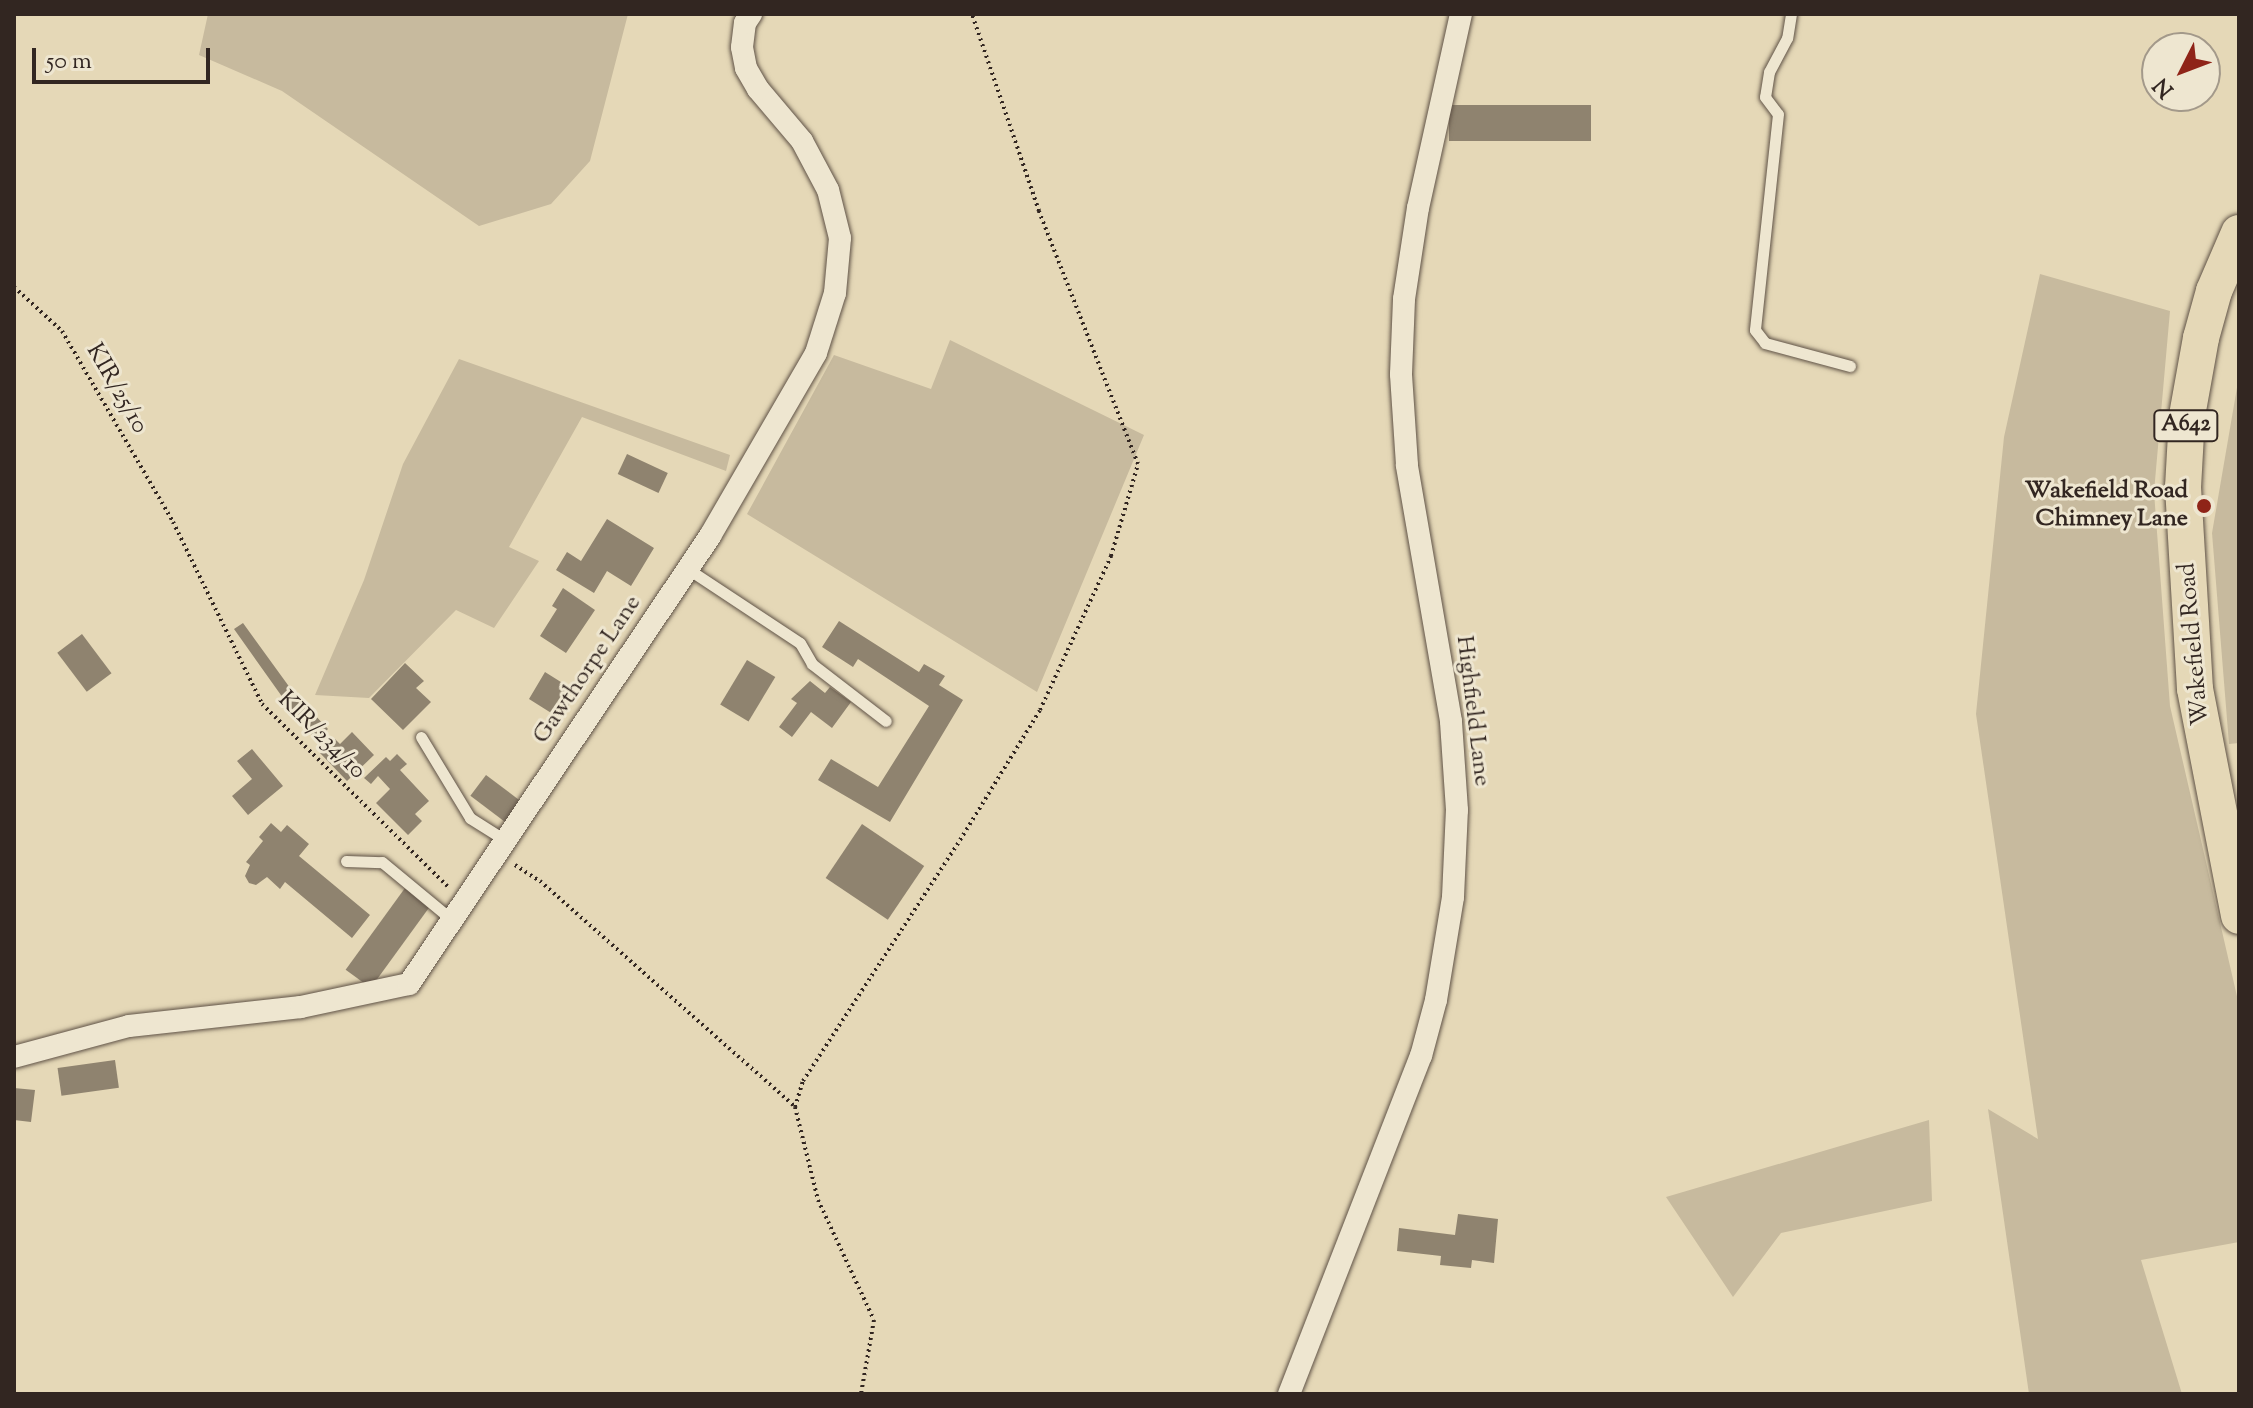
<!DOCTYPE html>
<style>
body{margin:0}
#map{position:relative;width:2253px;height:1408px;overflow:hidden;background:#e5d8b7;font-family:"Sorts Mill Goudy",serif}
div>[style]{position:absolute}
.green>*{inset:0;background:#c7ba9e}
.building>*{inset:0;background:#8f836f;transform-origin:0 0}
.path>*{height:4px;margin-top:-2px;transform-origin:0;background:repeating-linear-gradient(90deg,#322621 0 2px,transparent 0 6px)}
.roads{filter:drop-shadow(0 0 2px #5f5246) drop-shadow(0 0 2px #5f5246)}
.service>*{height:11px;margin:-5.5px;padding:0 5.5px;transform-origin:5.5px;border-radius:5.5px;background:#eee6d0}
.minor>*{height:22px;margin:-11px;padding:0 11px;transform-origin:11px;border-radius:11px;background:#eee6d0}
.trunk>*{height:36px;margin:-18px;padding:0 18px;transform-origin:18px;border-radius:18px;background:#e5d8b7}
.dots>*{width:22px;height:22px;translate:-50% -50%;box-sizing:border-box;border:4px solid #eee6d0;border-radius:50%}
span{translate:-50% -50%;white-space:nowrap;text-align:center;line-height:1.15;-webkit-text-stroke:6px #eee6d0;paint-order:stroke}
.shield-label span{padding:2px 6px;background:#eee6d0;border:2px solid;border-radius:6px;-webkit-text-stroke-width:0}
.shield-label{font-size:22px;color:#322621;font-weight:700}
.street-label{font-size:24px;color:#322621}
.poi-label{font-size:24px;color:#322621;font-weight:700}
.right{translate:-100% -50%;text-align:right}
.frame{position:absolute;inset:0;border:16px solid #322621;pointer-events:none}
.north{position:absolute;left:2141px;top:32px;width:80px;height:80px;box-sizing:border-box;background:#eee6d0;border:2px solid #a3998a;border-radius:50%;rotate:228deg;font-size:22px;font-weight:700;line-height:32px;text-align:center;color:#322621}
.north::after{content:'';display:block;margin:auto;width:28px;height:36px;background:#8f2418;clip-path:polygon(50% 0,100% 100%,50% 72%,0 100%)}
.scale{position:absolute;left:32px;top:48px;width:178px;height:36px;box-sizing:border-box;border:4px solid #322621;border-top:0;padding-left:10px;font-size:24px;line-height:28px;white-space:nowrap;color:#322621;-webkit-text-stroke:6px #eee6d0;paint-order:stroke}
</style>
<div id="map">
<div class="green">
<i style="clip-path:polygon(208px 14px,628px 14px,590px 161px,551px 204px,479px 226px,282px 91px,199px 55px)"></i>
<i style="clip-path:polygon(2040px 274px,2170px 311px,2154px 492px,2170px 706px,2239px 1005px,2239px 1242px,2141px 1260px,2182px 1394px,2029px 1394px,1988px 1109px,2038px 1139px,1976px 714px,2004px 437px)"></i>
<i style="clip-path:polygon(950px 340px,1144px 435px,1037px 692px,747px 514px,834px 355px,931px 389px)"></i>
<i style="clip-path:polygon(459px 359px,730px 455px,726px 471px,582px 417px,509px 547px,539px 561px,494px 628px,456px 610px,369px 698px,315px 695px,364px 580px,403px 464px)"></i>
<i style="clip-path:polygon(2239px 376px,2239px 743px,2229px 744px,2212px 533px)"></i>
<i style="clip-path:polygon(1929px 1120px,1932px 1201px,1781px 1233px,1733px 1297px,1666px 1197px)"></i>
</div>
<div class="building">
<i style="left:1591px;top:105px;width:36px;height:142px;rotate:90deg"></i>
<i style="left:627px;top:454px;width:45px;height:22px;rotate:25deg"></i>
<i style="clip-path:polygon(607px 519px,654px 548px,631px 586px,607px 571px,594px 593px,556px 570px,567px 552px,581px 561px)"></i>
<i style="clip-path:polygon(563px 588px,595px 610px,566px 653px,540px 636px,557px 609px,552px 606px)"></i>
<i style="clip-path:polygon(839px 621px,919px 672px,924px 664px,945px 676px,939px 685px,963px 700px,890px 822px,818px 780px,831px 759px,878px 787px,929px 706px,858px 659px,853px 667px,822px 647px)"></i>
<i style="clip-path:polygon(243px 623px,293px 692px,328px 729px,317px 740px,280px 703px,283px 698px,234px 629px)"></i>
<i style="left:82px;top:634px;width:49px;height:31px;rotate:53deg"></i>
<i style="left:747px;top:660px;width:33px;height:52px;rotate:31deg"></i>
<i style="clip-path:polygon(405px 663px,424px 681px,416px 688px,431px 702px,403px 730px,371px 699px)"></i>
<i style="clip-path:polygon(545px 672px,572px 689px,566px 697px,572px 700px,566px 710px,561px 707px,556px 716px,529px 699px)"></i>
<i style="clip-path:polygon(810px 681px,825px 693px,830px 687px,851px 702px,832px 728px,811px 712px,792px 737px,779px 727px,797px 703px,791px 699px)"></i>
<i style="clip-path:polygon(352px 732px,374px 755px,347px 781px,320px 753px,335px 739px,340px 744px)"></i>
<i style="clip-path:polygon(252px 749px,283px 786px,248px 815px,232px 796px,252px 779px,237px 761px)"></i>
<i style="clip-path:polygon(397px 754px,407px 764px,400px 770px,429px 801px,415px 814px,422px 821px,408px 835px,376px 803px,390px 789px,378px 776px,371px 784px,364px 778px,386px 757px,390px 761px)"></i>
<i style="left:486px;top:775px;width:46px;height:26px;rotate:37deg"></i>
<i style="clip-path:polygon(271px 823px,281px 832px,287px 825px,309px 844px,299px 856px,370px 915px,352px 938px,285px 882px,280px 889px,267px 877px,256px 885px,249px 883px,245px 876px,250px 865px,246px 862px,263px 841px,259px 837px)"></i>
<i style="left:862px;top:824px;width:75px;height:65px;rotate:34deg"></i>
<i style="left:405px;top:888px;width:31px;height:101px;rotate:36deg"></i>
<i style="left:115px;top:1060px;width:28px;height:58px;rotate:82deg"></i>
<i style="clip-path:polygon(14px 1088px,35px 1090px,31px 1122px,14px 1120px)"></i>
<i style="clip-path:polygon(1458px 1214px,1498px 1219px,1494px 1263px,1472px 1260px,1471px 1268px,1440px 1265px,1441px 1256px,1397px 1251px,1399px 1228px,1455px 1235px)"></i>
</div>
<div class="path">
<i style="left:14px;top:287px;width:65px;rotate:42.5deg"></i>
<i style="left:62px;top:331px;width:221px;rotate:59.8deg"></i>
<i style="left:173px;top:522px;width:203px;rotate:63.9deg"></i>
<i style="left:262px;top:704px;width:261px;rotate:44.5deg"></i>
<i style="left:515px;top:865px;width:30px;rotate:33deg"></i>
<i style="left:540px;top:881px;width:341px;rotate:41.5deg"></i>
<i style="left:795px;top:1107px;width:96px;rotate:76.1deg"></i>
<i style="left:818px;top:1200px;width:132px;rotate:65deg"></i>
<i style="left:874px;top:1320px;width:75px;rotate:100deg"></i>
<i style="left:795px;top:1107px;width:27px;rotate:-73deg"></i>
<i style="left:803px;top:1081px;width:282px;rotate:-56.9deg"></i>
<i style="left:957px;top:845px;width:158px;rotate:-58.4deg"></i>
<i style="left:1040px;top:710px;width:170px;rotate:-65.2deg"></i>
<i style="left:1111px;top:556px;width:96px;rotate:-73.6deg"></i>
<i style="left:1138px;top:464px;width:272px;rotate:-111.4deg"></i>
<i style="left:1039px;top:211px;width:208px;rotate:-108.8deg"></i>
</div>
<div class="roads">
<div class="service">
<i style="left:1791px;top:14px;width:24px;rotate:99deg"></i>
<i style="left:1787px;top:38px;width:38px;rotate:118deg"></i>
<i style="left:1769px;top:72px;width:25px;rotate:99deg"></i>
<i style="left:1765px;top:97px;width:21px;rotate:53deg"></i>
<i style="left:1778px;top:114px;width:217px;rotate:96.1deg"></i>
<i style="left:1755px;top:330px;width:16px;rotate:52deg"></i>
<i style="left:1765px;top:343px;width:88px;rotate:15.1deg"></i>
<i style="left:688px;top:569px;width:134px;rotate:33.5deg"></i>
<i style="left:800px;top:643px;width:24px;rotate:60deg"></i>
<i style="left:812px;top:664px;width:93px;rotate:37.6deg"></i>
<i style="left:421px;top:737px;width:95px;rotate:58.8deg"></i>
<i style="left:470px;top:818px;width:41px;rotate:32.2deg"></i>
<i style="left:346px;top:861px;width:36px;rotate:2deg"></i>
<i style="left:382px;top:862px;width:91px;rotate:39.6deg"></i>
</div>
<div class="minor">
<i style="left:14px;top:1057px;width:119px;rotate:-15.1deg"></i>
<i style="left:129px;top:1026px;width:173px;rotate:-6.3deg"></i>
<i style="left:301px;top:1007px;width:110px;rotate:-12deg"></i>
<i style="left:409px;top:984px;width:540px;rotate:-56.1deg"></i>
<i style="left:710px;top:536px;width:211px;rotate:-59.9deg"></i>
<i style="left:816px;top:353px;width:63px;rotate:-72.4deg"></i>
<i style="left:835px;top:293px;width:55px;rotate:-84.8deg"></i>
<i style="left:840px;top:238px;width:49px;rotate:-104deg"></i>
<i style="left:828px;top:190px;width:55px;rotate:-118deg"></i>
<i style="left:802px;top:141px;width:68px;rotate:-130.2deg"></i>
<i style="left:758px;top:89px;width:24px;rotate:-120deg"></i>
<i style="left:746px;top:68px;width:21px;rotate:-101deg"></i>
<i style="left:742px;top:47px;width:24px;rotate:-83deg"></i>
<i style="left:745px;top:23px;width:11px;rotate:-56deg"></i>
<i style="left:1289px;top:1394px;width:363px;rotate:-68.7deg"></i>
<i style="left:1421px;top:1056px;width:58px;rotate:-75deg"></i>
<i style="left:1436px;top:1000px;width:104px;rotate:-80.6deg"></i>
<i style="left:1453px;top:897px;width:87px;rotate:-87.4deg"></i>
<i style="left:1457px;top:810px;width:89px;rotate:-93.9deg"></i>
<i style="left:1451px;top:721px;width:260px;rotate:-99.8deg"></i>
<i style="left:1407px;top:465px;width:91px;rotate:-93.8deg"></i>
<i style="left:1401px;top:374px;width:75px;rotate:-87.7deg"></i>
<i style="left:1404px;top:299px;width:92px;rotate:-81.3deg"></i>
<i style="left:1418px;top:208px;width:199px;rotate:-77.5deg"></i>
</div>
<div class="trunk">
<i style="left:2239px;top:233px;width:63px;rotate:113.3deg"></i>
<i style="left:2214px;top:291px;width:49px;rotate:105.5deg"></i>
<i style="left:2201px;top:338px;width:79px;rotate:100.2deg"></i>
<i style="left:2187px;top:416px;width:71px;rotate:93.2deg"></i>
<i style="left:2183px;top:487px;width:202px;rotate:86.6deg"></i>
<i style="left:2195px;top:689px;width:231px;rotate:79deg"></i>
</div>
</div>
<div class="dots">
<i style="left:2204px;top:506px;background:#8f2418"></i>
</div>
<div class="shield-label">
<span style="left:2186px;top:426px">A642</span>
</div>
<div class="street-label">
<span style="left:116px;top:389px;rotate:60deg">KIR/25/10</span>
<span style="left:2195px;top:644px;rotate:-95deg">Wakefield Road</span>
<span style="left:588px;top:670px;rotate:-56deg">Gawthorpe Lane</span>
<span style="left:1472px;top:711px;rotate:83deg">Highfield Lane</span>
<span style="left:321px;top:736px;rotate:45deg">KIR/234/10</span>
</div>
<div class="poi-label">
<span class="right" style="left:2188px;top:506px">Wakefield Road<br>Chimney Lane</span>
</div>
<div class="frame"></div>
<div class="north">N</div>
<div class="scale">50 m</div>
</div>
